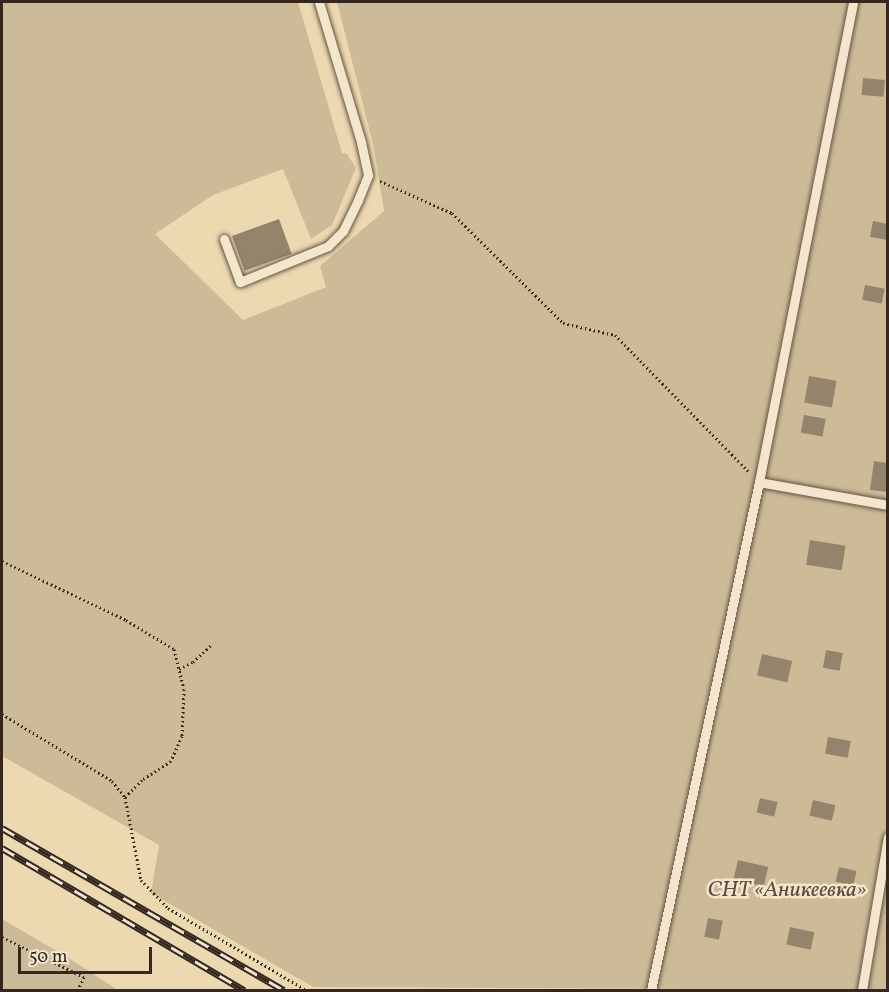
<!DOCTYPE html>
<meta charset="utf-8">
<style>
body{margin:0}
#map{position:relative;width:889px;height:992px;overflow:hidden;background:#edd9b0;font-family:Vollkorn,serif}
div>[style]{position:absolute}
.green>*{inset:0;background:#cdbb98}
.building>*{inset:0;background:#94846b;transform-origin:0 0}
.path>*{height:3px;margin-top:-1.5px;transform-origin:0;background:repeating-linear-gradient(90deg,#332720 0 1.5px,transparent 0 4.5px)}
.roads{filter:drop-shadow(0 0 2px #625444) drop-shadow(0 0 2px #625444)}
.service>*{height:9px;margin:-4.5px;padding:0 4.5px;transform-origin:4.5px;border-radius:4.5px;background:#f3e6cc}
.rail>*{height:7px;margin-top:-3.5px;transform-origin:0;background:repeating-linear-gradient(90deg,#f3e6cc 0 14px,#332720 0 28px);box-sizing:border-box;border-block:2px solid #332720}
span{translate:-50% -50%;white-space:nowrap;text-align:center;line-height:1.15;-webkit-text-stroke:5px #f3e6cc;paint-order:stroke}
.park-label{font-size:22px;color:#5a4c3e;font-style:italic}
.frame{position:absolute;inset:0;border:3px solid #332720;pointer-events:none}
.scale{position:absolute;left:18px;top:947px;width:134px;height:27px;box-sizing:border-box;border:3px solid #332720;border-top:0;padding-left:8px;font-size:18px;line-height:21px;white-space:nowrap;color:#332720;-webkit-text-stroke:4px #f3e6cc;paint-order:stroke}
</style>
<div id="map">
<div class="green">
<i style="clip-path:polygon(2px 2px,298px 2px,342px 153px,347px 154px,356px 168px,332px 225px,311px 239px,283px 169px,213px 195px,155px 234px,243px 320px,326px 287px,320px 266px,384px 211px,374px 148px,337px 2px,887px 2px,887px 990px,313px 987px,151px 893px,159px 845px,2px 756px)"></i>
<i style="clip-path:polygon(2px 919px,67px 957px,118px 990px,2px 990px)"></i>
</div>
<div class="building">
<i style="left:863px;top:78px;width:22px;height:17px;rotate:5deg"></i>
<i style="left:279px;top:219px;width:37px;height:50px;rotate:70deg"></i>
<i style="clip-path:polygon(873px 221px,888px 224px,888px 240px,870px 237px)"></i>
<i style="left:865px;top:285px;width:20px;height:15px;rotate:11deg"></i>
<i style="left:809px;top:376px;width:28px;height:27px;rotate:10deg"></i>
<i style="left:804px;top:415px;width:22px;height:18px;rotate:10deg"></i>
<i style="clip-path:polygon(874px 461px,888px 463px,888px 492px,870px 490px)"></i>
<i style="left:810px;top:540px;width:36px;height:25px;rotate:9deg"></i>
<i style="left:826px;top:650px;width:17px;height:18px;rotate:10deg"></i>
<i style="left:762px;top:654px;width:31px;height:22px;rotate:13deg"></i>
<i style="left:828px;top:737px;width:23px;height:17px;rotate:10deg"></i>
<i style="left:760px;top:798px;width:18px;height:15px;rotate:13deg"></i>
<i style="left:813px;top:800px;width:23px;height:16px;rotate:13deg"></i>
<i style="left:738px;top:860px;width:31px;height:20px;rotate:13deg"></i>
<i style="left:839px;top:867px;width:18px;height:15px;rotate:13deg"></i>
<i style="left:708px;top:918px;width:15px;height:19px;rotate:11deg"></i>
<i style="left:790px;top:927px;width:25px;height:18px;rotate:12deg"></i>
</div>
<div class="path">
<i style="left:380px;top:181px;width:79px;rotate:24deg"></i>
<i style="left:452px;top:213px;width:156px;rotate:44.7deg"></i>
<i style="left:563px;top:323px;width:53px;rotate:13deg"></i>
<i style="left:615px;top:335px;width:192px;rotate:45.6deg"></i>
<i style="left:2px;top:561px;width:137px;rotate:25.4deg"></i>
<i style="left:126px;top:620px;width:56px;rotate:31.1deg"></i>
<i style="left:174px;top:649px;width:41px;rotate:76deg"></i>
<i style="left:184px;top:689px;width:47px;rotate:92.4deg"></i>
<i style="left:182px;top:736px;width:27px;rotate:114deg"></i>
<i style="left:171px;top:761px;width:35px;rotate:147deg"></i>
<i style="left:142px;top:780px;width:24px;rotate:135deg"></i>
<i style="left:179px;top:669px;width:16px;rotate:-27deg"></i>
<i style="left:193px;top:662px;width:26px;rotate:-43deg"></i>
<i style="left:2px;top:714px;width:129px;rotate:31.3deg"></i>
<i style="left:112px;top:781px;width:21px;rotate:51deg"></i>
<i style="left:125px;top:797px;width:85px;rotate:79.1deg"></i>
<i style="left:141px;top:880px;width:39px;rotate:46deg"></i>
<i style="left:168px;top:908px;width:161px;rotate:30.7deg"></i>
<i style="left:2px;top:937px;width:91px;rotate:26deg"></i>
<i style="left:84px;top:977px;width:14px;rotate:115deg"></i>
</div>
<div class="roads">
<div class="service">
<i style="left:224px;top:239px;width:46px;rotate:69.6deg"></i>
<i style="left:240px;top:282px;width:95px;rotate:-22.2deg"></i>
<i style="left:328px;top:246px;width:21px;rotate:-45deg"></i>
<i style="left:343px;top:231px;width:34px;rotate:-64deg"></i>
<i style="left:358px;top:200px;width:27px;rotate:-68deg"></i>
<i style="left:368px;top:175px;width:34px;rotate:-102deg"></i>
<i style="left:361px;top:142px;width:146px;rotate:-106.7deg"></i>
<i style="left:759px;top:482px;width:131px;rotate:10.1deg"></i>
<i style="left:651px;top:990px;width:519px;rotate:-78deg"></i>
<i style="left:759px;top:482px;width:489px;rotate:-78.9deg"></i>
<i style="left:862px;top:990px;width:155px;rotate:-80.4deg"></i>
</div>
</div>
<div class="rail">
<i style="left:2px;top:828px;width:325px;rotate:29.9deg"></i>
<i style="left:2px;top:848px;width:281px;rotate:30.4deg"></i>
</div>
<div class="park-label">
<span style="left:787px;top:891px">СНТ «Аникеевка»</span>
</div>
<div class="frame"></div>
<div class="scale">50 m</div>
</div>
